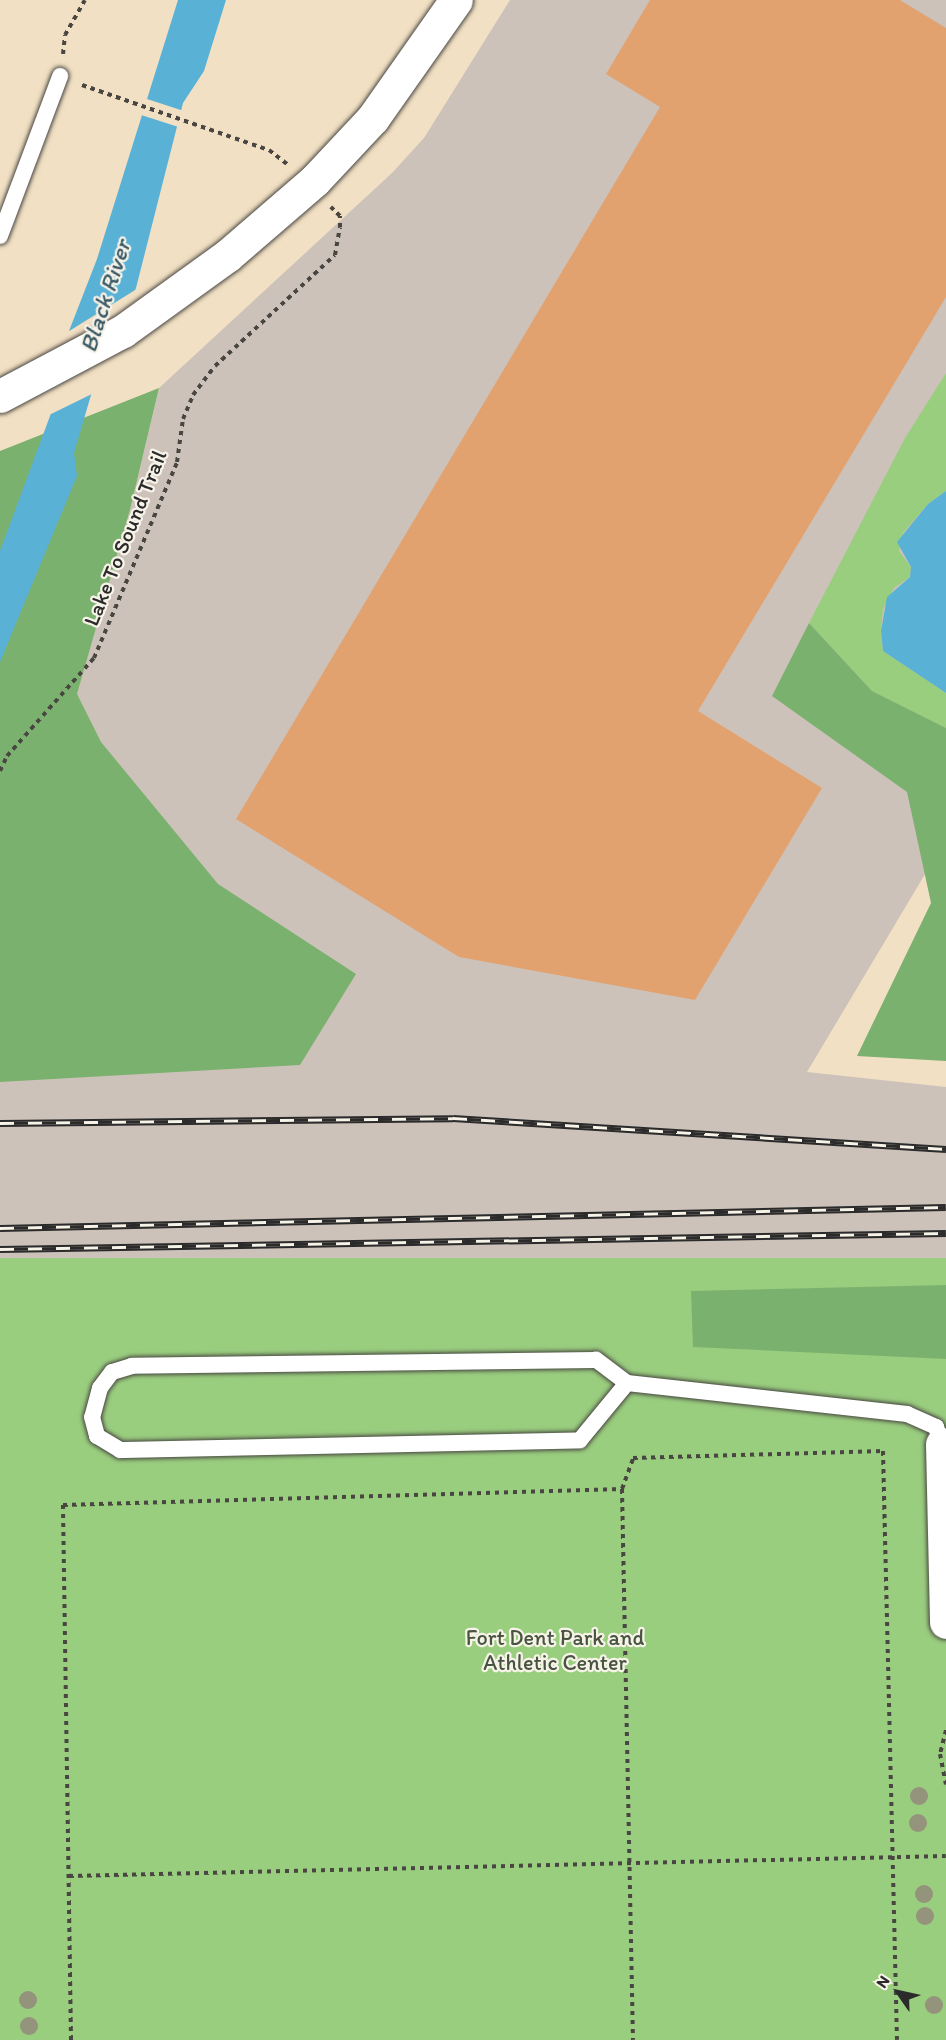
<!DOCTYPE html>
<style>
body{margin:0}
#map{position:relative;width:946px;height:2040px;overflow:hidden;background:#f1e0c3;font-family:Itim,sans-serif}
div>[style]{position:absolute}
.industrial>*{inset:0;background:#ccc2b9}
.green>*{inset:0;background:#9ace7f;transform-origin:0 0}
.forest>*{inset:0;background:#7bb16e}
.water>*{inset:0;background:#59b1d6}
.pier>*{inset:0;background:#f1e0c3;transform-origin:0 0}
.building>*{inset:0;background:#e2a270}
.path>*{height:4px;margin-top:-2px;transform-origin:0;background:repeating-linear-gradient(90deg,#494642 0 4.5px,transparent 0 9px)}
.roads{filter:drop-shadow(0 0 2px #494642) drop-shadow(0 0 2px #494642)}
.lane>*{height:16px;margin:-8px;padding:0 8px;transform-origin:8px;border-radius:8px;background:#fff}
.street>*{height:33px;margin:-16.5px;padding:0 16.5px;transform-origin:16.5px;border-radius:16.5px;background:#fff}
.secondary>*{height:33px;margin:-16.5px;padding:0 16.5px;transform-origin:16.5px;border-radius:16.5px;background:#fff}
.rail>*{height:7px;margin-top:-3.5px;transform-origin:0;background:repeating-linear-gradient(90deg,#f7f3e8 0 14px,#2b2b2b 0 28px);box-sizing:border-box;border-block:2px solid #2b2b2b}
.trees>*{width:18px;height:18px;margin:-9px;border-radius:50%;background:#94937b}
span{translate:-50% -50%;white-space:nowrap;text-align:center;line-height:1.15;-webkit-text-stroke:4.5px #f7f3e8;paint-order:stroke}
.street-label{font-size:22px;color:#2b2b2b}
.park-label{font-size:22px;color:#475440}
.water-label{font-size:24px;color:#3b5a67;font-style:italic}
.north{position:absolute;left:868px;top:1962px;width:60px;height:60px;-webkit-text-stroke:4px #f7f3e8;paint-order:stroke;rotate:304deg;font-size:16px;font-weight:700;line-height:24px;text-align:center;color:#2b2b2b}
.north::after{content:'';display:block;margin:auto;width:21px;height:27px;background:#2b2b2b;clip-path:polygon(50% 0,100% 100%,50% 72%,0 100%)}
</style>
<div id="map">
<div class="industrial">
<i style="clip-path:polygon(510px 0,946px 0,946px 839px,807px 1072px,946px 1087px,946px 1260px,0 1291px,0 543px,77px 693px,130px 510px,159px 388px,392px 173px,424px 138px)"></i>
</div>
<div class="green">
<i style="clip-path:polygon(946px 373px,946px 491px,928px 504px,903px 533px,899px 551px,911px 567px,910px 577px,894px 588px,883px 609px,881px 631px,883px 651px,946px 693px,946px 728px,872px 691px,809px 623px,905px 438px)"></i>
<i style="left:946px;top:1258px;width:782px;height:946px;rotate:90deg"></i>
</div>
<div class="forest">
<i style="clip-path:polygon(159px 388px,130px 510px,77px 694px,101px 742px,218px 884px,356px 974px,300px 1065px,0 1082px,0 451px)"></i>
<i style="clip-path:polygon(809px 623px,872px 691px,946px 728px,946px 1061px,857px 1056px,931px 903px,907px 792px,772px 696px)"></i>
<i style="clip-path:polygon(946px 1285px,946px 1359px,693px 1347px,691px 1291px)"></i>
</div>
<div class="water">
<i style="clip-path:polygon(178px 0,226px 0,204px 71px,183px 103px,136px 288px,91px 395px,74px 453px,77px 476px,0 662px,0 551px,50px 416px,69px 331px,97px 259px)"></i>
<i style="clip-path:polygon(946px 491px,946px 693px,883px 651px,881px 631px,887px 597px,910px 577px,911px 567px,897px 542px,928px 504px)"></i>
</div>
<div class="pier">
<i style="left:144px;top:98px;width:41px;height:17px;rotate:18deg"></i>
<i style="clip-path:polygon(140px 287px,96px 392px,47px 416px,66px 333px)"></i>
</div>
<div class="building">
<i style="clip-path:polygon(650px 0,900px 0,946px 28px,946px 297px,698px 711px,822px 788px,695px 1000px,459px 957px,236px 819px,660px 107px,606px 74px)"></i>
</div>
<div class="path">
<i style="left:63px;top:54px;width:19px;rotate:-84deg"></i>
<i style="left:65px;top:35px;width:40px;rotate:-60.3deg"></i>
<i style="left:82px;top:85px;width:198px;rotate:19.2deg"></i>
<i style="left:269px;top:150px;width:23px;rotate:38deg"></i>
<i style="left:0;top:771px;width:17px;rotate:-65deg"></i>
<i style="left:7px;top:756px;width:131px;rotate:-48.4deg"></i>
<i style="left:94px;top:658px;width:213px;rotate:-67deg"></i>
<i style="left:177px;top:462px;width:43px;rotate:-82.1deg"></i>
<i style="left:183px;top:419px;width:26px;rotate:-67deg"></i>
<i style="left:193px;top:395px;width:36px;rotate:-53deg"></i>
<i style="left:215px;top:366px;width:163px;rotate:-42.8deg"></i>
<i style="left:335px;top:255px;width:28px;rotate:-80deg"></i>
<i style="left:340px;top:227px;width:11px;rotate:-90deg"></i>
<i style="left:340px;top:216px;width:13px;rotate:-135deg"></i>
<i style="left:622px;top:1489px;width:33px;rotate:-70deg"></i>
<i style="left:633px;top:1458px;width:250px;rotate:-1.6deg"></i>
<i style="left:883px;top:1451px;width:589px;rotate:88.64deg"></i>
<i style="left:946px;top:1730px;width:25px;rotate:104deg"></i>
<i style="left:940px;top:1754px;width:31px;rotate:79deg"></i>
<i style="left:69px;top:1876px;width:877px;rotate:-1.31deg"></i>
<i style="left:71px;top:2040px;width:535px;rotate:-90.86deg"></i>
<i style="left:63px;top:1505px;width:559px;rotate:-1.64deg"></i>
<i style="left:622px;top:1489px;width:551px;rotate:88.86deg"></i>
</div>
<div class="roads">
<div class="lane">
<i style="left:0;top:236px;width:171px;rotate:-69.4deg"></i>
<i style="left:627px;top:1383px;width:39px;rotate:-143deg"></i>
<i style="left:596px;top:1360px;width:464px;rotate:179.3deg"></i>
<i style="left:132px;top:1366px;width:21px;rotate:163deg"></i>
<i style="left:112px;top:1372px;width:20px;rotate:127deg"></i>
<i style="left:100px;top:1388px;width:30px;rotate:105deg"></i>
<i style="left:92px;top:1417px;width:20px;rotate:75deg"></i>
<i style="left:97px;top:1436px;width:27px;rotate:31deg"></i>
<i style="left:120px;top:1450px;width:460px;rotate:-1.2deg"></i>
<i style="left:580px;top:1440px;width:74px;rotate:-50.5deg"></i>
<i style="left:627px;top:1383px;width:282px;rotate:6.3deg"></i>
<i style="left:907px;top:1414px;width:32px;rotate:24deg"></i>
<i style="left:936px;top:1427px;width:18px;rotate:71deg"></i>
</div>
<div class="street">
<i style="left:942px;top:1444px;width:178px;rotate:88.7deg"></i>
</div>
<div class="secondary">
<i style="left:0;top:396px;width:139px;rotate:-27.9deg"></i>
<i style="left:123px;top:331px;width:128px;rotate:-35.8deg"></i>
<i style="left:227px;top:256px;width:116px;rotate:-40.8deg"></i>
<i style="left:315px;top:180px;width:85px;rotate:-46.9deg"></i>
<i style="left:373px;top:118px;width:144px;rotate:-54.9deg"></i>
</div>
</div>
<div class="rail">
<i style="left:0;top:1123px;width:453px;rotate:-0.6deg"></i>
<i style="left:453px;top:1118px;width:494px;rotate:3.6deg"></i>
<i style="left:0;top:1228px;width:946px;rotate:-1.27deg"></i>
<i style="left:0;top:1249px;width:946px;rotate:-0.97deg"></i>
</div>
<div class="trees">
<i style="left:919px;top:1796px"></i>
<i style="left:918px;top:1823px"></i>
<i style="left:924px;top:1894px"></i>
<i style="left:925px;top:1916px"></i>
<i style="left:28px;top:2000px"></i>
<i style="left:934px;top:2005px"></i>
<i style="left:29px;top:2026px"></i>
</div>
<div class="street-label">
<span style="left:125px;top:538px;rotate:-68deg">Lake To Sound Trail</span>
</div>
<div class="park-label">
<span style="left:555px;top:1650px">Fort Dent Park and<br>Athletic Center</span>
</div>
<div class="water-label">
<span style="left:105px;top:296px;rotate:-72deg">Black River</span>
</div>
<div class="north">N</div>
</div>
